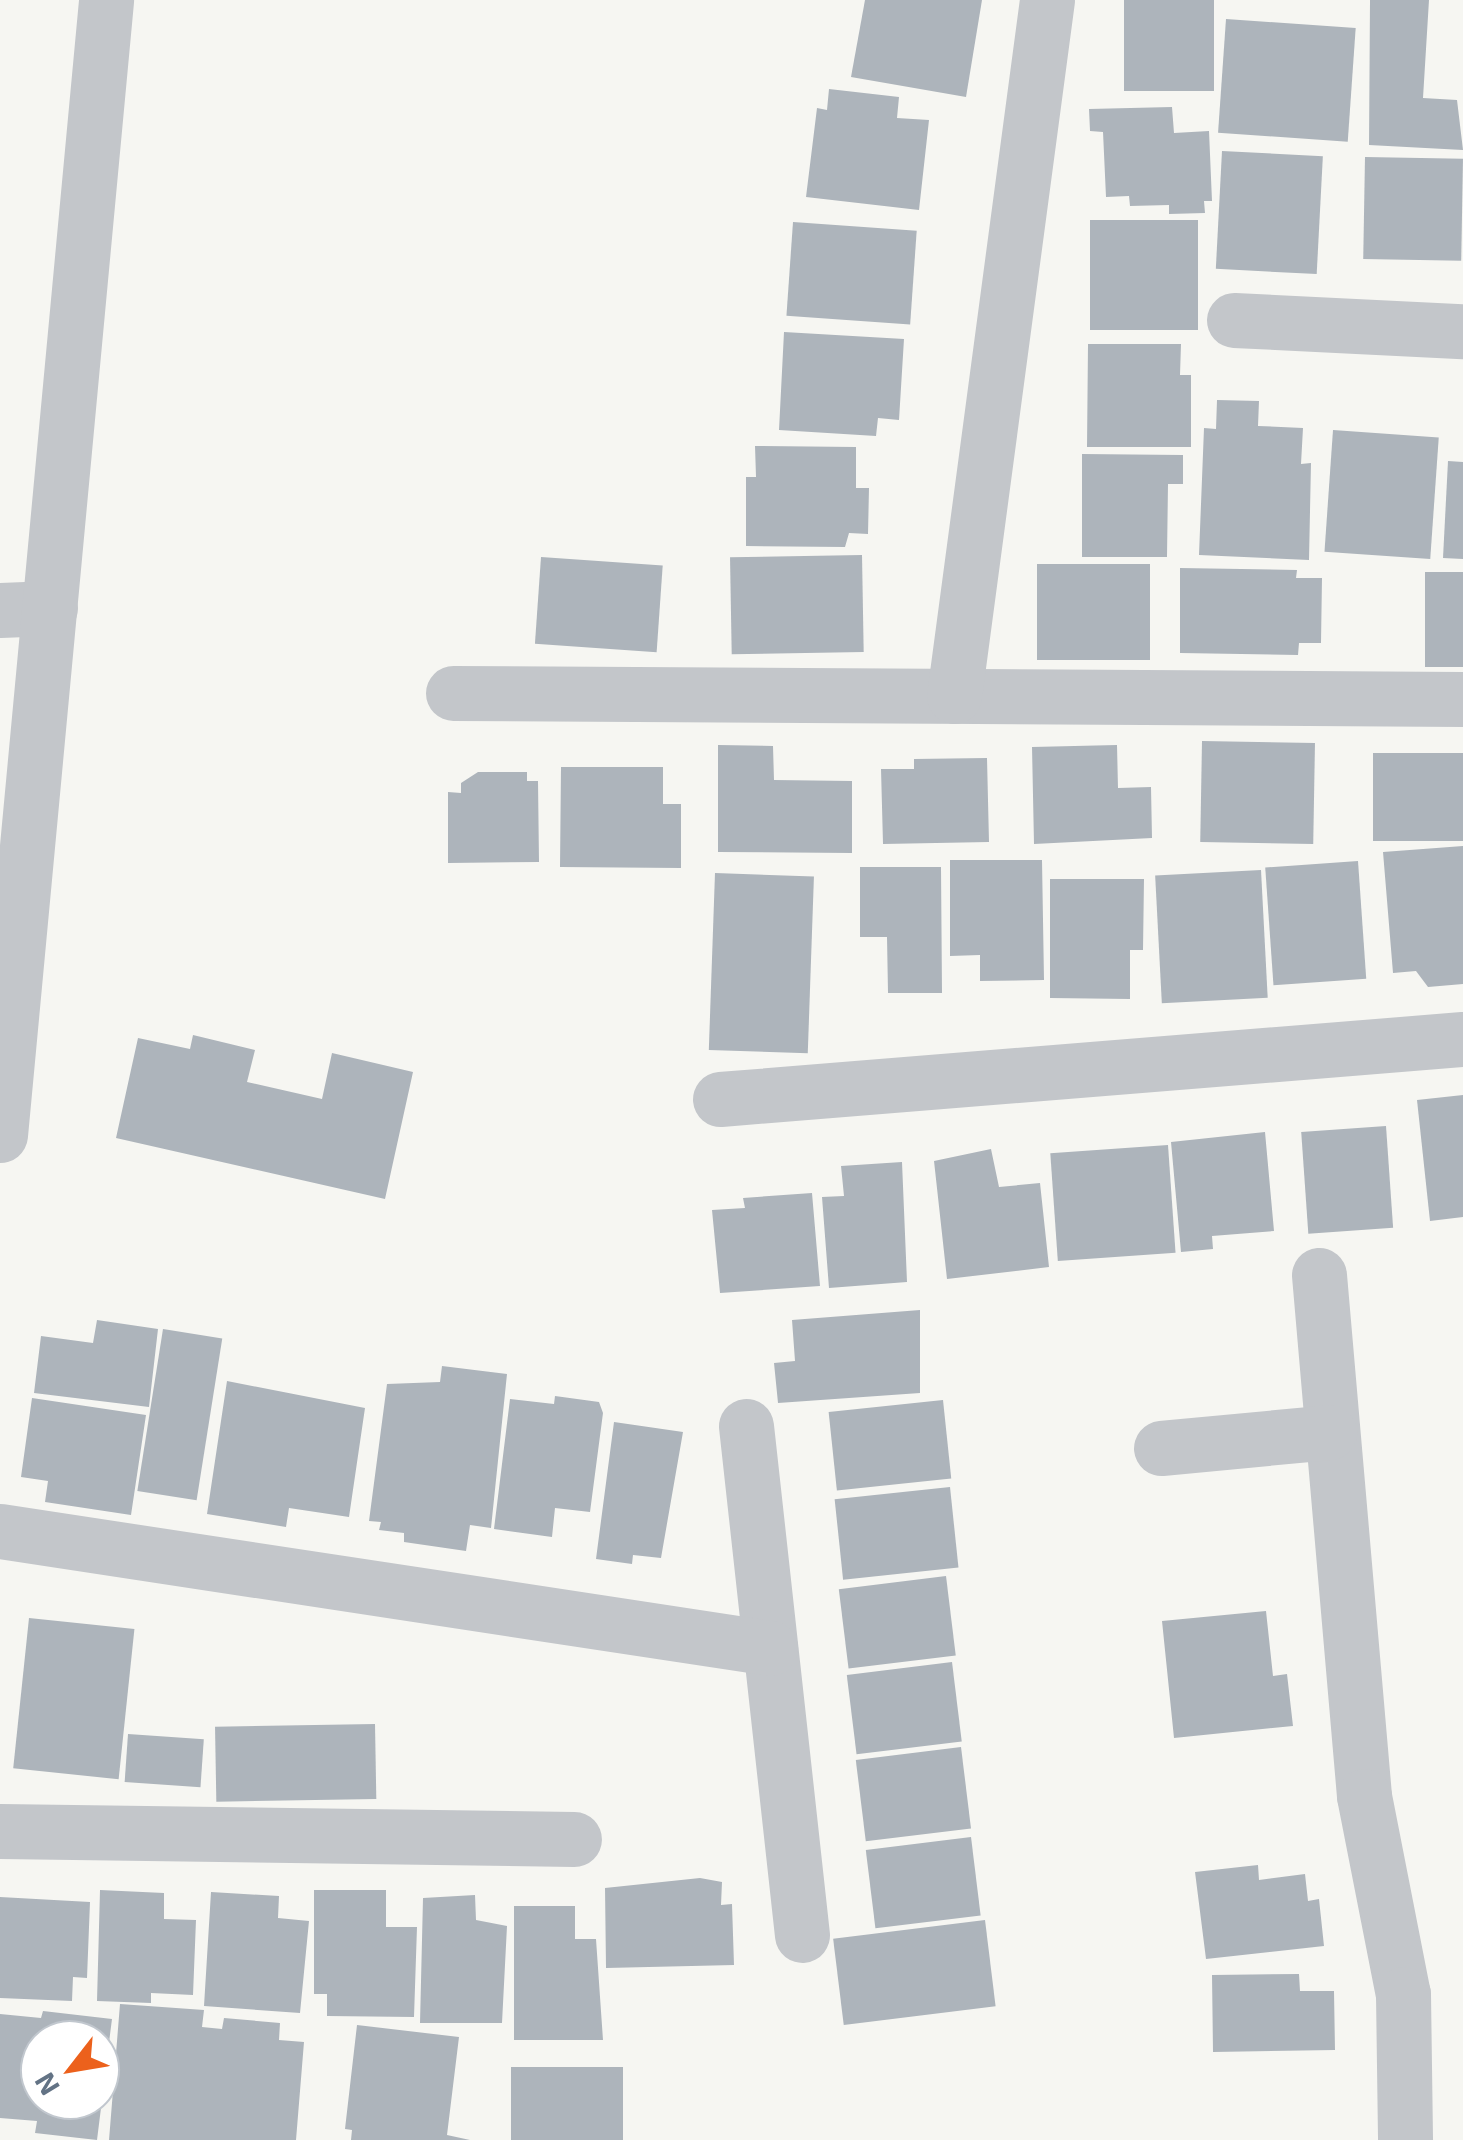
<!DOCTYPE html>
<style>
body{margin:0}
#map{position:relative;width:1463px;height:2140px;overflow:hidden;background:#f6f6f2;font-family:"Exo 2",sans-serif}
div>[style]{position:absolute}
.building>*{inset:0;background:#adb4bb;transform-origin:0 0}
.minor>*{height:55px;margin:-27.5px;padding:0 27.5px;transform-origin:27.5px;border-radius:27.5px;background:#c3c6ca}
span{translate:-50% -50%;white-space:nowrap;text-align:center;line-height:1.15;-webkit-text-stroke:10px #fff;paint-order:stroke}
.north{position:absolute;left:20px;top:2020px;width:100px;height:100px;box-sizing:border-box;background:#fff;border:2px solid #c1c7ce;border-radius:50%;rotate:239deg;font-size:28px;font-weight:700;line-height:40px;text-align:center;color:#637385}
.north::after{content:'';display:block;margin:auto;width:35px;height:45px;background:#ec611c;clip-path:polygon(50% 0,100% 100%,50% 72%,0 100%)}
</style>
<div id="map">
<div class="building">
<i style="clip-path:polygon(865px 0,982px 0,966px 97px,851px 77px)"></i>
<i style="left:1214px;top:0;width:91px;height:90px;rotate:90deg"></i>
<i style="clip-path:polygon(1370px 0,1429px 0,1423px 98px,1457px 100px,1463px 150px,1369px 145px)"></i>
<i style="left:1226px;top:19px;width:130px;height:114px;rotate:4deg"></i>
<i style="clip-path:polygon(829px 89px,899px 97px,897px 118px,929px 120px,919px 210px,806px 197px,817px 108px,827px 110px)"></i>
<i style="clip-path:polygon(1172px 107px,1174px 133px,1209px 131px,1212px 201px,1204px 201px,1205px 213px,1169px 214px,1169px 205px,1130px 206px,1129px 196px,1106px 197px,1103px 132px,1090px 131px,1089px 109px)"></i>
<i style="left:1222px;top:151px;width:101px;height:118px;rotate:3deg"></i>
<i style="left:1365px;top:157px;width:98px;height:102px;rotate:1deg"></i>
<i style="left:1090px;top:220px;width:108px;height:110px"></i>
<i style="left:793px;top:222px;width:124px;height:94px;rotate:4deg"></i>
<i style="clip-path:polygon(784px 332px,904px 339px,899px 420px,878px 418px,876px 436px,779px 430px)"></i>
<i style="clip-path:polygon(1088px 344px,1181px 344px,1180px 375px,1191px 375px,1191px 447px,1087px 447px)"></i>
<i style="clip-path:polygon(1217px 400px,1259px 401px,1258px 426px,1303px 428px,1301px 464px,1311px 463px,1309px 560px,1199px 555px,1204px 428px,1216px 429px)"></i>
<i style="left:1333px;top:430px;width:106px;height:122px;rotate:4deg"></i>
<i style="clip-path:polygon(755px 446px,856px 447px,856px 488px,869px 488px,868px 534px,849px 533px,845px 547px,746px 546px,746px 477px,756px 477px)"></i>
<i style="clip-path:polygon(1082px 454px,1183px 455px,1183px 484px,1168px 484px,1167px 557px,1082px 557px)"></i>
<i style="clip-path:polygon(1448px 461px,1463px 462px,1463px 559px,1443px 558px)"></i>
<i style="left:862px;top:555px;width:97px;height:132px;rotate:89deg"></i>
<i style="left:541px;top:557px;width:122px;height:87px;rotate:4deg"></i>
<i style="left:1037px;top:564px;width:113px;height:96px"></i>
<i style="clip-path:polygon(1180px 568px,1297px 570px,1296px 578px,1322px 578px,1321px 643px,1299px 643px,1298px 655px,1180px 653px)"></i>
<i style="left:1425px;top:572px;width:38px;height:95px"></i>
<i style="left:1202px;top:741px;width:113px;height:101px;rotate:1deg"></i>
<i style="clip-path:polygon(718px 745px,773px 746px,774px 780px,852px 781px,852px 853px,718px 852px)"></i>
<i style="clip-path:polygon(1117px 745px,1118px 788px,1151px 787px,1152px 838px,1034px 844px,1032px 747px)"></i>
<i style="left:1463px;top:753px;width:88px;height:90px;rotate:90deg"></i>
<i style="clip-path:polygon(987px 758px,989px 842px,883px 844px,881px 769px,914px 769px,914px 759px)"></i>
<i style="clip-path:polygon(561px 767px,663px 767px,663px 804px,681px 804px,681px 868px,560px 867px)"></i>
<i style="clip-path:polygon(478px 772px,527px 772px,527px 781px,538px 781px,539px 862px,448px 863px,448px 792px,461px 793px,461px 783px)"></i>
<i style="clip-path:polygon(1463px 846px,1463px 984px,1428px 987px,1416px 971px,1393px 973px,1383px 852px)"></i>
<i style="clip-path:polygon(950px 860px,1042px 860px,1044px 980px,980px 981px,980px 955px,950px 956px)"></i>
<i style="left:1358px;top:861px;width:118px;height:93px;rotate:86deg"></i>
<i style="clip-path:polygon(860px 867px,941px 867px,942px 993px,888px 993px,887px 937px,860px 937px)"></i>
<i style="left:1261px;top:870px;width:128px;height:106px;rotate:87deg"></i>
<i style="left:715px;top:873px;width:99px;height:177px;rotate:2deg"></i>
<i style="clip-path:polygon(1050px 879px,1144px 879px,1143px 950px,1130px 950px,1130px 999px,1050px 998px)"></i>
<i style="clip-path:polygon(193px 1035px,255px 1050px,247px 1082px,322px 1099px,332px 1053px,413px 1072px,385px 1199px,116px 1138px,138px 1038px,190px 1049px)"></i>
<i style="clip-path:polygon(1463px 1095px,1463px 1217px,1430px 1221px,1417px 1100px)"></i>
<i style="left:1386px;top:1126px;width:102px;height:85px;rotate:86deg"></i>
<i style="clip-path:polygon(1265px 1132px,1274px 1231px,1212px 1236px,1213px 1249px,1181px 1252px,1171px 1142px)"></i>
<i style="left:1168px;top:1145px;width:108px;height:118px;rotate:86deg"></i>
<i style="clip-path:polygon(991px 1149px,999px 1187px,1040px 1183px,1049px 1267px,947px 1279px,934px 1161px)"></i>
<i style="clip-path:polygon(902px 1162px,907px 1282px,829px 1288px,822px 1197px,844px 1196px,841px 1166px)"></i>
<i style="clip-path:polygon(812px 1193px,820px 1286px,720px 1293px,712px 1210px,745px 1208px,743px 1198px)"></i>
<i style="clip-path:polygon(920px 1310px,920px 1393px,778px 1403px,774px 1363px,795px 1361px,792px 1320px)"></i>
<i style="clip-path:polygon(97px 1320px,158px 1329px,149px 1407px,34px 1393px,41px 1336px,93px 1343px)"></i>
<i style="left:163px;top:1329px;width:60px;height:164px;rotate:9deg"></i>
<i style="clip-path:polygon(442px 1366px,507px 1374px,491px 1528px,470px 1525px,466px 1551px,404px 1542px,404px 1533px,379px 1530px,381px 1522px,369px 1521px,387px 1384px,440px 1382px)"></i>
<i style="clip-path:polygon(227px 1381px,365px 1408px,349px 1517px,289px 1508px,286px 1527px,207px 1514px)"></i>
<i style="clip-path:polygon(555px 1396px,599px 1402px,603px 1413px,590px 1512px,555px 1508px,552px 1537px,494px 1529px,510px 1399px,554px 1404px)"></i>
<i style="clip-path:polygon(32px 1398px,146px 1415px,131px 1515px,45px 1502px,48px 1481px,21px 1477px)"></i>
<i style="left:943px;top:1400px;width:79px;height:115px;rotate:84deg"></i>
<i style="clip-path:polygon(614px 1422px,683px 1432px,661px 1558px,633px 1555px,632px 1564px,596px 1559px)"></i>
<i style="left:950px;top:1487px;width:81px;height:116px;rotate:84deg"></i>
<i style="left:946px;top:1576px;width:80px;height:108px;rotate:83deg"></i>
<i style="clip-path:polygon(1266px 1611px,1273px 1676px,1287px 1674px,1293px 1726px,1174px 1738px,1162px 1621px)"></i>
<i style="left:29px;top:1618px;width:106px;height:151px;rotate:6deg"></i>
<i style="left:952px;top:1662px;width:80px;height:106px;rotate:83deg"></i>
<i style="left:375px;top:1724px;width:75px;height:160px;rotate:89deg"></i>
<i style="left:128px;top:1734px;width:76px;height:48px;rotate:4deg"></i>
<i style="left:961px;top:1747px;width:82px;height:106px;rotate:83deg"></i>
<i style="left:971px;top:1837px;width:79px;height:106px;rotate:83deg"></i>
<i style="clip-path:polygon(1258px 1865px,1259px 1880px,1305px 1874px,1308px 1901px,1319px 1899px,1324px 1946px,1206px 1959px,1195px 1872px)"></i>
<i style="clip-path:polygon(700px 1878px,722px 1882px,721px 1905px,732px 1904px,734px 1965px,606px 1968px,605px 1888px)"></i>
<i style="clip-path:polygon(100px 1890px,164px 1893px,164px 1919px,196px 1920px,193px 1995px,151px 1993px,151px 2003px,97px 2001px)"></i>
<i style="clip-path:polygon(314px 1890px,386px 1890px,386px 1927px,417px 1927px,414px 2017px,327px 2016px,327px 1994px,314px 1994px)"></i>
<i style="clip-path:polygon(211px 1892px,279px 1896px,278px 1918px,309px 1921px,300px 2013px,204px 2006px)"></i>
<i style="clip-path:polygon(475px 1895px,476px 1920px,507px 1926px,502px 2023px,420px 2023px,423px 1898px)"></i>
<i style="clip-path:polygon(0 1897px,90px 1902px,87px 1978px,73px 1977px,72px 2001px,0 1998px)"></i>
<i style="clip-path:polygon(514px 1906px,575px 1906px,575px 1939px,596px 1939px,603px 2040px,514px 2040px)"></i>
<i style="left:985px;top:1920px;width:87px;height:153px;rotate:83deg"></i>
<i style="clip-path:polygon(1299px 1974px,1300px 1991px,1334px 1991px,1335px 2050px,1213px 2052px,1212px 1975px)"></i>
<i style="clip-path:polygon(120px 2004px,204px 2010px,202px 2027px,222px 2029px,224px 2018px,280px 2023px,279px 2040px,304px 2042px,296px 2140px,109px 2140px)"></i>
<i style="clip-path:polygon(43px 2011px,112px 2019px,102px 2097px,100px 2040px,40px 2040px,40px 2100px,102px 2100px,97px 2140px,35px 2133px,37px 2121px,0 2118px,0 2014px,41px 2018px)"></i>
<i style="clip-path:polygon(357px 2025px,459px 2037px,447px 2135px,470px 2140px,351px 2140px,352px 2130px,345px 2129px)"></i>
<i style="left:511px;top:2067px;width:112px;height:73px"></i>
</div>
<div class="minor">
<i style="left:1234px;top:320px;width:229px;rotate:2.8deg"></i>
<i style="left:0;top:610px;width:50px;rotate:-2.3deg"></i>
<i style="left:453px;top:693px;width:1010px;rotate:0.34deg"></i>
<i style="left:954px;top:696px;width:702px;rotate:-82.39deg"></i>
<i style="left:720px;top:1099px;width:745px;rotate:-4.62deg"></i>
<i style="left:0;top:1135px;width:1140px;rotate:-84.66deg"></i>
<i style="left:1319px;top:1275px;width:523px;rotate:85.06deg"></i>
<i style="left:1364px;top:1796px;width:202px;rotate:78.9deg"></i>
<i style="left:1403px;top:1994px;width:146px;rotate:89.2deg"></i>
<i style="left:746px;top:1426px;width:512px;rotate:83.72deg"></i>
<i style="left:1161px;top:1448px;width:169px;rotate:-5.4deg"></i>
<i style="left:0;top:1531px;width:779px;rotate:8.64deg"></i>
<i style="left:0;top:1831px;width:574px;rotate:0.8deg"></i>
</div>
<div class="north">N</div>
</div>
